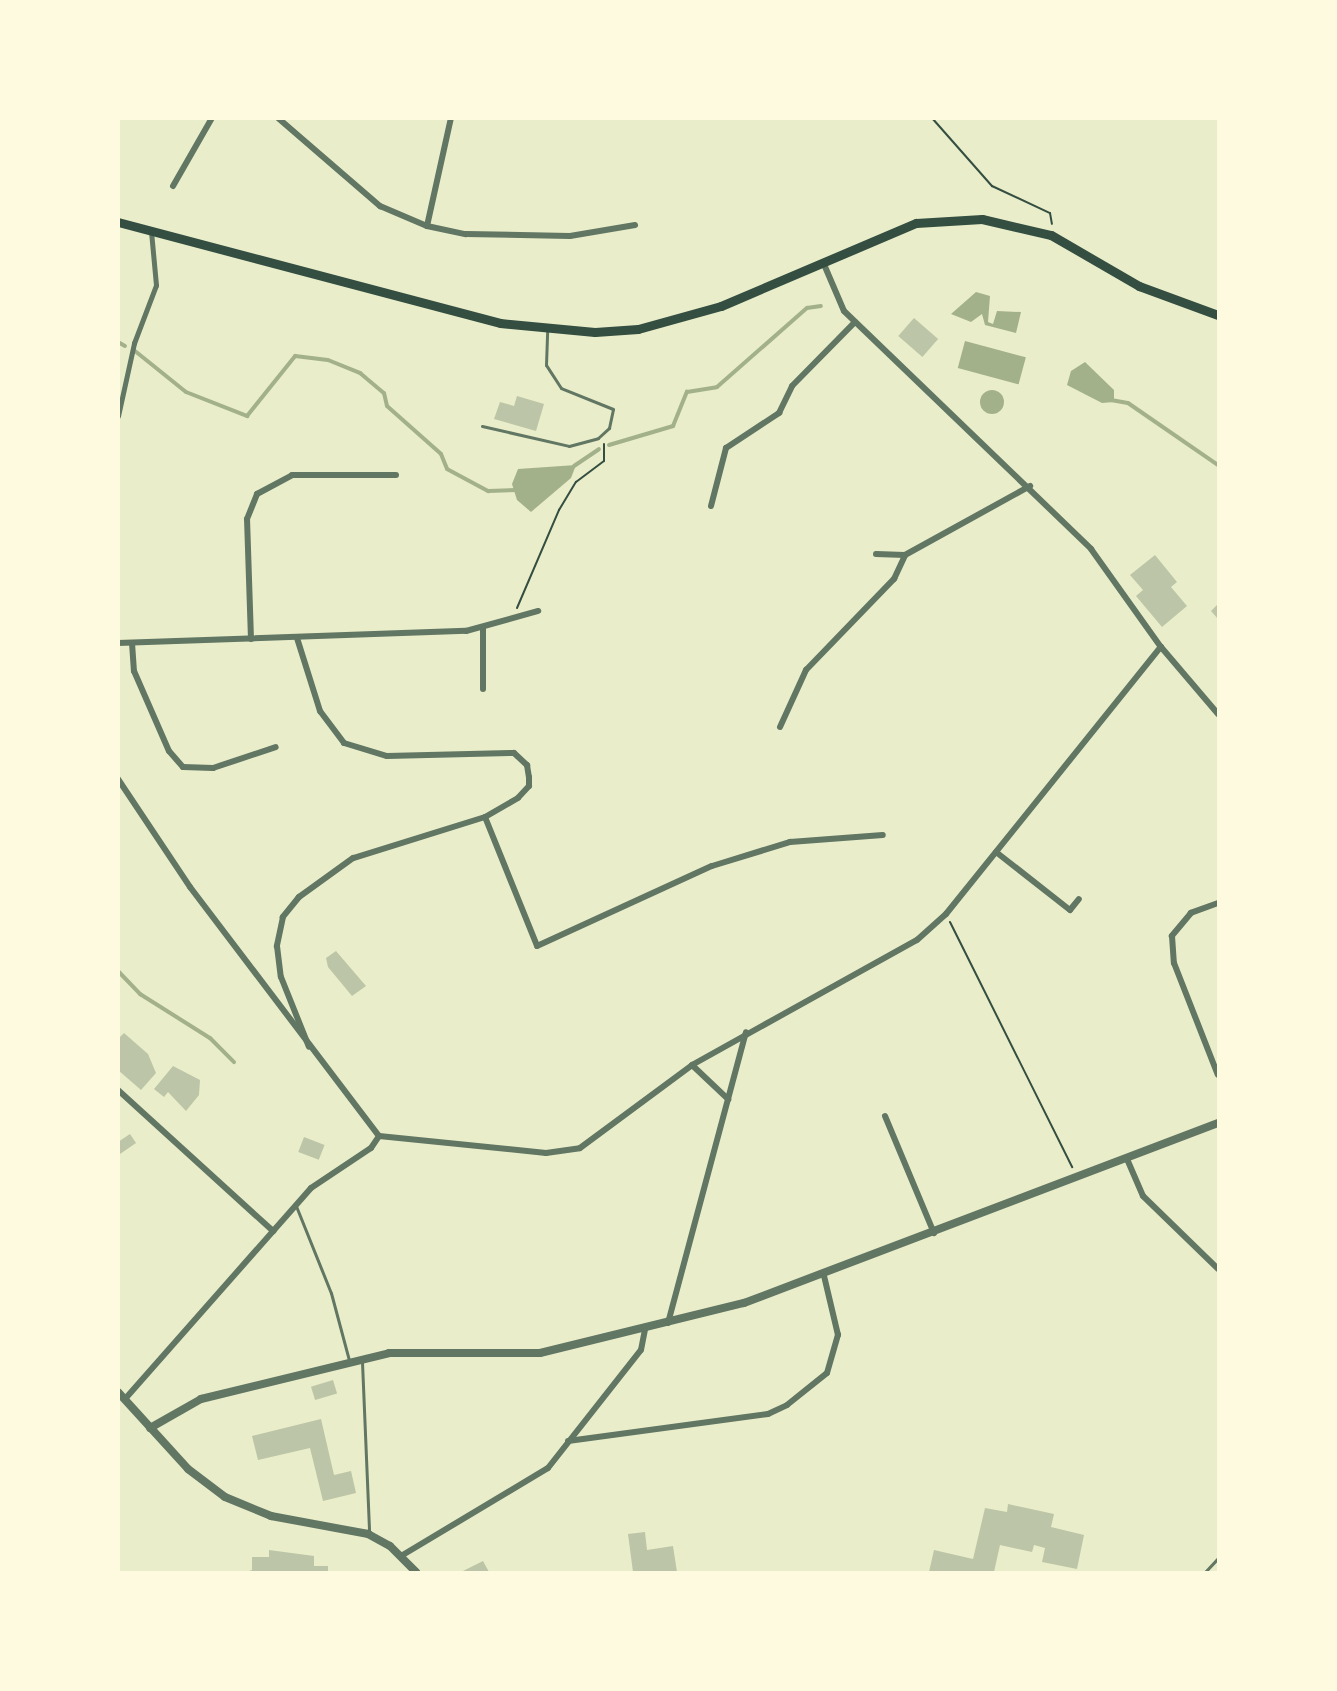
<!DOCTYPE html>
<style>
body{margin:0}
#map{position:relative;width:1337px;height:1691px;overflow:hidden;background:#e9edc9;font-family:"Nunito Sans",sans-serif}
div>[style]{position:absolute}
.water>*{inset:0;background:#a3b18a;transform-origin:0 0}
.round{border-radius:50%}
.stream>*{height:4px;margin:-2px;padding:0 2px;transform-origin:2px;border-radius:2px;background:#a3b18a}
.building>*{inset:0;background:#bcc5a7;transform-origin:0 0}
.path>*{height:2px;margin:-1px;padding:0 1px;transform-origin:1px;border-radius:1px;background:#344e41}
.service>*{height:3px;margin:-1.5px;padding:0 1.5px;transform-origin:1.5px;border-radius:1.5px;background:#617663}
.pedestrian>*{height:5px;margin:-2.5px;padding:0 2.5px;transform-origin:2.5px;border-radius:2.5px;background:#617663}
.minor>*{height:6px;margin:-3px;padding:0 3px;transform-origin:3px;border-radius:3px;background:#617663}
.tertiary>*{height:8px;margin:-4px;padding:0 4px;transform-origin:4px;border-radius:4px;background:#617663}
.secondary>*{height:9px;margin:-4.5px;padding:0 4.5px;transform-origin:4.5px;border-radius:4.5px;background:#344e41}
span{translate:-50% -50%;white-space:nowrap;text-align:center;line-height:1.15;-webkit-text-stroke:4.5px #fefae0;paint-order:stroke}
.frame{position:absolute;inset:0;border:120px solid #fefae0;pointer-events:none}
</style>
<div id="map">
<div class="water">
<i style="clip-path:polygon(976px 292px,990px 296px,988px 322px,993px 324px,997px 311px,1021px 312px,1016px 333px,985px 325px,982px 314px,971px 322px,951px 314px)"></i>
<i style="left:965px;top:341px;width:63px;height:28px;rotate:15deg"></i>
<i style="clip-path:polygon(1085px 362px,1114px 390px,1114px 402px,1102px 403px,1067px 385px,1071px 371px)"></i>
<i class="round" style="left:980px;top:390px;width:24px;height:24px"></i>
<i style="clip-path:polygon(576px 465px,571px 478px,531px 512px,517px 500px,512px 484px,518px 469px)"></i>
</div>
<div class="stream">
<i style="left:118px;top:342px;width:8px;rotate:30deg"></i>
<i style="left:135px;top:351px;width:65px;rotate:38.8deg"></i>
<i style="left:186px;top:392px;width:66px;rotate:21.5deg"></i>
<i style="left:247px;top:416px;width:77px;rotate:-51.3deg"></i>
<i style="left:295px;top:356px;width:33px;rotate:7deg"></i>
<i style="left:328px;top:360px;width:35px;rotate:22deg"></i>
<i style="left:360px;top:373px;width:31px;rotate:40deg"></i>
<i style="left:384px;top:393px;width:13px;rotate:77deg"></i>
<i style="left:387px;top:406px;width:72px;rotate:41.6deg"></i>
<i style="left:441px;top:454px;width:16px;rotate:68deg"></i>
<i style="left:447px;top:469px;width:47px;rotate:28.2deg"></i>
<i style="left:488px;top:491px;width:29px;rotate:-2deg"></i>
<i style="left:1111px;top:400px;width:17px;rotate:10deg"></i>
<i style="left:1128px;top:403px;width:109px;rotate:34.6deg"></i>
<i style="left:609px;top:445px;width:67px;rotate:-16.5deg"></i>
<i style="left:673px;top:426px;width:37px;rotate:-68deg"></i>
<i style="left:687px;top:392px;width:30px;rotate:-9deg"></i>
<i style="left:717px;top:387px;width:120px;rotate:-41.3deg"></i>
<i style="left:807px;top:308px;width:14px;rotate:-8deg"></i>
<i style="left:574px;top:466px;width:30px;rotate:-34deg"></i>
<i style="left:118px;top:971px;width:32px;rotate:46deg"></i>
<i style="left:140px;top:994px;width:83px;rotate:32.2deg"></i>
<i style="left:210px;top:1038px;width:34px;rotate:45deg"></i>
</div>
<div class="building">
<i style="left:914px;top:318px;width:32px;height:24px;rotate:41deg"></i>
<i style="clip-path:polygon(517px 396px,544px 404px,536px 431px,494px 419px,500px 402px,514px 406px)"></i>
<i style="clip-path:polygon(1155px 555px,1177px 582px,1171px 587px,1187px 606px,1162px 627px,1136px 596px,1143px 590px,1130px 575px)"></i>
<i style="clip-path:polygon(1218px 604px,1218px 619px,1211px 611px)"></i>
<i style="clip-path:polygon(336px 951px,366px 986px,352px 996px,328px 967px,326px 958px)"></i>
<i style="clip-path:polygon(124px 1033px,148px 1054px,156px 1073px,141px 1090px,118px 1070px,118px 1039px)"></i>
<i style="clip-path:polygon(173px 1066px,200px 1080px,199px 1095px,186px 1111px,168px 1092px,164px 1097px,154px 1089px)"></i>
<i style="clip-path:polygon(130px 1134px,136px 1143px,120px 1154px,118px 1142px)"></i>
<i style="left:304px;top:1137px;width:22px;height:16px;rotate:21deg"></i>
<i style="left:333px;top:1380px;width:14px;height:23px;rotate:73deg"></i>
<i style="clip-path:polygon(321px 1419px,334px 1475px,351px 1471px,356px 1493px,323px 1501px,310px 1448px,258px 1460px,252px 1436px)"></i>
<i style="clip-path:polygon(1008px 1504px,1054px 1514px,1051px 1527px,1084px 1535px,1077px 1569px,1042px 1562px,1045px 1548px,1034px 1545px,1032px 1552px,1000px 1545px,994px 1572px,929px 1572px,934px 1550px,973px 1559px,985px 1508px,1007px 1512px)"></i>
<i style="clip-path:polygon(645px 1532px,647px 1550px,673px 1546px,677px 1572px,633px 1572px,628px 1534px)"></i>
<i style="clip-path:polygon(269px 1550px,314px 1556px,314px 1566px,328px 1566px,328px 1572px,246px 1572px,252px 1570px,252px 1557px,269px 1557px)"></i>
<i style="clip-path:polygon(483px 1561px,489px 1572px,461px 1572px)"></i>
</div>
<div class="path">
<i style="left:932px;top:118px;width:91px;rotate:48.6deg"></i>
<i style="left:992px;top:186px;width:64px;rotate:25deg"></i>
<i style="left:1050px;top:213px;width:11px;rotate:80deg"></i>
<i style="left:517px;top:608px;width:107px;rotate:-66.8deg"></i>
<i style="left:559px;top:510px;width:33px;rotate:-59deg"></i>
<i style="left:576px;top:482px;width:35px;rotate:-37deg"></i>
<i style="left:604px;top:461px;width:17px;rotate:-90deg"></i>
<i style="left:950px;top:922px;width:274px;rotate:63.5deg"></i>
</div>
<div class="service">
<i style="left:482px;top:426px;width:89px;rotate:12.9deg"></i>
<i style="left:569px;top:446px;width:30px;rotate:-15deg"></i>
<i style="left:598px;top:438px;width:15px;rotate:-42deg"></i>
<i style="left:609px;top:428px;width:19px;rotate:-78deg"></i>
<i style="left:613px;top:409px;width:56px;rotate:-158deg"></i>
<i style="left:561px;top:388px;width:27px;rotate:-123deg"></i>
<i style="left:546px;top:365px;width:35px;rotate:-88deg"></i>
<i style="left:296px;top:1206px;width:94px;rotate:68.1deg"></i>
<i style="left:331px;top:1293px;width:69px;rotate:75deg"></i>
<i style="left:362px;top:1362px;width:170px;rotate:87.6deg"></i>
<i style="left:1205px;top:1572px;width:19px;rotate:-47deg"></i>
</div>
<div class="pedestrian">
<i style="left:118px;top:416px;width:75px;rotate:-77.6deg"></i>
<i style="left:134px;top:343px;width:62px;rotate:-69.2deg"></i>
<i style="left:156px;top:285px;width:54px;rotate:-95.3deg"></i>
</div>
<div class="minor">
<i style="left:278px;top:118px;width:135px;rotate:40.8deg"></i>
<i style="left:380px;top:206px;width:51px;rotate:23.1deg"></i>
<i style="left:427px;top:226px;width:40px;rotate:12deg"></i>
<i style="left:466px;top:234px;width:104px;rotate:1.1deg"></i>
<i style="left:570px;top:236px;width:66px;rotate:-9.6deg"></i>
<i style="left:173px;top:186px;width:78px;rotate:-60.2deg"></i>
<i style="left:427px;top:226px;width:111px;rotate:-77.5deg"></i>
<i style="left:823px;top:262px;width:53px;rotate:66.8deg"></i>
<i style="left:844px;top:311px;width:343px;rotate:43.9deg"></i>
<i style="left:1091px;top:549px;width:120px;rotate:54.5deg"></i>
<i style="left:1161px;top:647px;width:88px;rotate:49.6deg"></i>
<i style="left:711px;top:506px;width:60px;rotate:-75.5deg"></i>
<i style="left:726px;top:448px;width:64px;rotate:-33.4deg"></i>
<i style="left:779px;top:413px;width:30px;rotate:-64deg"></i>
<i style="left:792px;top:386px;width:90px;rotate:-45.5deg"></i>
<i style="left:876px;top:554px;width:29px;rotate:2deg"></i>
<i style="left:483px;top:627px;width:62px;rotate:90deg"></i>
<i style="left:297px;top:638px;width:77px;rotate:72.5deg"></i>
<i style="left:320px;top:711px;width:40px;rotate:53deg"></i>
<i style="left:344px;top:743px;width:45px;rotate:16.8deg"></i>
<i style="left:387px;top:756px;width:127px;rotate:-1.4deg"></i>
<i style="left:514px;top:753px;width:18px;rotate:43deg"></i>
<i style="left:527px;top:765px;width:12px;rotate:81deg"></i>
<i style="left:529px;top:777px;width:9px;rotate:90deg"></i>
<i style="left:529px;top:786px;width:16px;rotate:133deg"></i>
<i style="left:518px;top:798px;width:38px;rotate:150deg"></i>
<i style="left:485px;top:817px;width:138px;rotate:162.7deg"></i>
<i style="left:353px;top:858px;width:67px;rotate:144.2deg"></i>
<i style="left:299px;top:897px;width:26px;rotate:129deg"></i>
<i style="left:283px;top:917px;width:30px;rotate:102deg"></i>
<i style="left:277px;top:946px;width:31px;rotate:83deg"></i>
<i style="left:281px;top:977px;width:75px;rotate:68.2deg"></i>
<i style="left:251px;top:639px;width:120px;rotate:-91.9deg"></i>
<i style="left:247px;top:519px;width:27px;rotate:-68deg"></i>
<i style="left:257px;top:494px;width:40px;rotate:-28deg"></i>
<i style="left:292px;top:475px;width:104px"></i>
<i style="left:118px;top:643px;width:348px;rotate:-2deg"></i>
<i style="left:466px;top:631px;width:75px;rotate:-15.5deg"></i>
<i style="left:132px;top:643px;width:28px;rotate:86deg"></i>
<i style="left:134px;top:671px;width:87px;rotate:66.4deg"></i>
<i style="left:169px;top:751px;width:21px;rotate:49deg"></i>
<i style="left:183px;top:767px;width:30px;rotate:2deg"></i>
<i style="left:213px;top:768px;width:66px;rotate:-18.4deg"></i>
<i style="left:780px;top:727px;width:63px;rotate:-65.5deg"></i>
<i style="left:806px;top:670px;width:127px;rotate:-46deg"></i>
<i style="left:894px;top:579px;width:26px;rotate:-65deg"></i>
<i style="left:905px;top:555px;width:143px;rotate:-28.9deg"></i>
<i style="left:118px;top:779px;width:130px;rotate:56.3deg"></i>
<i style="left:190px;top:887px;width:313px;rotate:52.8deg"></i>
<i style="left:485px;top:817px;width:139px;rotate:68deg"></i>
<i style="left:537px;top:946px;width:192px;rotate:-24.6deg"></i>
<i style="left:712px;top:866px;width:82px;rotate:-17.1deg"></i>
<i style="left:790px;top:842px;width:93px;rotate:-4.3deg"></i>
<i style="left:996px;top:852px;width:94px;rotate:38.1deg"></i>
<i style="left:1070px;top:910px;width:14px;rotate:-51deg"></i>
<i style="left:1218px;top:903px;width:29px;rotate:160deg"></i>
<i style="left:1191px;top:913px;width:30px;rotate:130deg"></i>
<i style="left:1172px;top:936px;width:27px;rotate:86deg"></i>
<i style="left:1174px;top:963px;width:120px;rotate:68.6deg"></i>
<i style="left:692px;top:1065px;width:50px;rotate:43.4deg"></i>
<i style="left:118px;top:1090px;width:210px;rotate:42.3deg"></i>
<i style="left:885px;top:1116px;width:127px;rotate:67.3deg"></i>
<i style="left:379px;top:1136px;width:168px;rotate:5.8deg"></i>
<i style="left:546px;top:1153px;width:34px;rotate:-8deg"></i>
<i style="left:580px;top:1148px;width:139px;rotate:-36.5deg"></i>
<i style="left:692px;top:1065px;width:257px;rotate:-29.1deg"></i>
<i style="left:917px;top:940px;width:39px;rotate:-42deg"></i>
<i style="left:946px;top:914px;width:343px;rotate:-51.2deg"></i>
<i style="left:1127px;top:1159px;width:40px;rotate:66.6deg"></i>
<i style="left:1143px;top:1196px;width:105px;rotate:44.2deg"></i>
<i style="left:668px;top:1323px;width:301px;rotate:-75deg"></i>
<i style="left:125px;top:1399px;width:281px;rotate:-48.6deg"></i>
<i style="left:311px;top:1188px;width:72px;rotate:-33.7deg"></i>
<i style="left:371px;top:1148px;width:14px;rotate:-56deg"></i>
<i style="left:568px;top:1441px;width:202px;rotate:-7.7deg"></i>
<i style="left:768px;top:1414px;width:21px;rotate:-25deg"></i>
<i style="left:787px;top:1405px;width:51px;rotate:-38.7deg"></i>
<i style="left:827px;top:1373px;width:40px;rotate:-74deg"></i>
<i style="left:838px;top:1335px;width:61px;rotate:-103.3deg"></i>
<i style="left:401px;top:1556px;width:171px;rotate:-30.9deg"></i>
<i style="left:548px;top:1468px;width:150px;rotate:-51.8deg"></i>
<i style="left:641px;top:1350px;width:21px;rotate:-79deg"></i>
</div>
<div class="tertiary">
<i style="left:118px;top:1392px;width:104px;rotate:47.7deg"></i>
<i style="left:188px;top:1469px;width:46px;rotate:37.1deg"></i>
<i style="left:225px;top:1497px;width:50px;rotate:22.4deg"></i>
<i style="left:271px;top:1516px;width:99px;rotate:10.5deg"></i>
<i style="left:368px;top:1534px;width:25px;rotate:29deg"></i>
<i style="left:390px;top:1546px;width:37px;rotate:45deg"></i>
<i style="left:150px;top:1428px;width:59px;rotate:-29.6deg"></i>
<i style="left:201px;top:1399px;width:194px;rotate:-13.7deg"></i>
<i style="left:389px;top:1353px;width:151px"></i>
<i style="left:540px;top:1353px;width:210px;rotate:-13.8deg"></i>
<i style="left:744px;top:1303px;width:507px;rotate:-20.79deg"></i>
</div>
<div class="secondary">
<i style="left:118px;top:222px;width:395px;rotate:14.8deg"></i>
<i style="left:500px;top:323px;width:95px;rotate:5.4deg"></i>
<i style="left:595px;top:332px;width:43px;rotate:-4deg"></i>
<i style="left:638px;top:329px;width:86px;rotate:-15.5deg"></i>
<i style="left:721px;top:306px;width:212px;rotate:-23.1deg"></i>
<i style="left:916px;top:223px;width:66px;rotate:-3.5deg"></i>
<i style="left:982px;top:219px;width:71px;rotate:13.1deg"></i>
<i style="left:1051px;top:235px;width:102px;rotate:30.1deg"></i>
<i style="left:1139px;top:286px;width:84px;rotate:20.2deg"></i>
</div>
<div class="frame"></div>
</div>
